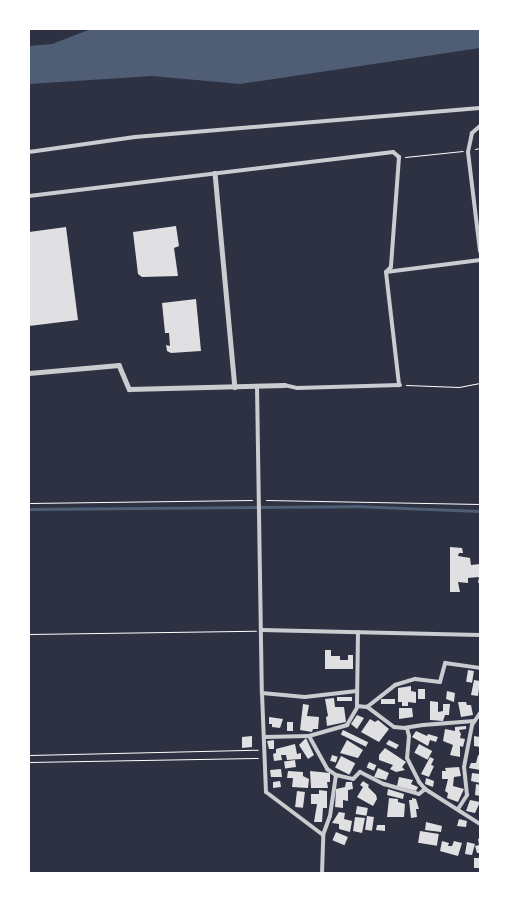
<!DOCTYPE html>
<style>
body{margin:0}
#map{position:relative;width:509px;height:902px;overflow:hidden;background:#2d3142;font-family:"IBM Plex Sans",sans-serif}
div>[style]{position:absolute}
.water>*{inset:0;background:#4f5d75}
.stream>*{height:2.5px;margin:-1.25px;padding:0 1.25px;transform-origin:1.25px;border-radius:1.25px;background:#4f5d75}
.building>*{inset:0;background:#e0e0e3;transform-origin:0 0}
.path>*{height:1px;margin:-0.5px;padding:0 0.5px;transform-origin:0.5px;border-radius:0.5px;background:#fff}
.minor>*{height:4px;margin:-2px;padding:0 2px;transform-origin:2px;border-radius:2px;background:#caccd0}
.tertiary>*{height:4.5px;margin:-2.25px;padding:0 2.25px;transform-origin:2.25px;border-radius:2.25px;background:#caccd0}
span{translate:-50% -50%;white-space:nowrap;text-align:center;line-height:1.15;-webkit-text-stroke:4px #fff;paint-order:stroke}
.frame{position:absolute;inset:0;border:30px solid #fff;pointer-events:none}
</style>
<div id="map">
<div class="water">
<i style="clip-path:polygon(91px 29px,480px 29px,480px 48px,240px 84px,152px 76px,29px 84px,29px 46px,52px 44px)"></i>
</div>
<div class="stream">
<i style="left:29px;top:509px;width:325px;rotate:-0.5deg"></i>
<i style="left:354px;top:506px;width:126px;rotate:2.3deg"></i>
</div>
<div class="building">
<i style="clip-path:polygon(176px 226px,179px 246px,174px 248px,178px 276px,142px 277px,138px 274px,133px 232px)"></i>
<i style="clip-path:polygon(66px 227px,78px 320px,29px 326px,29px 232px)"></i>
<i style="clip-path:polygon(196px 299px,201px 351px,171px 353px,167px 351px,166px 345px,170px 346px,169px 333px,165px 333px,162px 303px)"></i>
<i style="clip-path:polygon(450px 547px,462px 548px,463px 553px,459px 553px,458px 556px,470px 558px,471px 565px,480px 564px,480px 583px,478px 583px,479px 577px,468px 578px,468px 583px,458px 582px,460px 592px,450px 592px)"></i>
<i style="clip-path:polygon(325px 650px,331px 650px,331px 656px,340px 656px,340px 660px,348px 660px,348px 655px,353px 655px,353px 669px,325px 669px)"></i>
<i style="left:468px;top:670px;width:6px;height:12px;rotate:9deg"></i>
<i style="clip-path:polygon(474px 680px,480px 681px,478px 696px,471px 695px)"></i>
<i style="clip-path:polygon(411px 686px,411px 691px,416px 692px,416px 703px,408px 702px,408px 706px,402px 706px,402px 702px,398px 702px,398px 688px)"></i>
<i style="left:418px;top:689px;width:7px;height:10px"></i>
<i style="clip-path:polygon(447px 691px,455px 693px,454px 702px,446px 699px)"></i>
<i style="left:352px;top:697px;width:4px;height:15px;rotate:90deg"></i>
<i style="clip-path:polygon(334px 698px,335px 707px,344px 707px,346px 722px,327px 726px,326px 717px,328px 716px,325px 699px)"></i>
<i style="left:395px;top:699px;width:5px;height:14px;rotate:90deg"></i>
<i style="clip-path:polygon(430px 701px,438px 702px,438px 712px,443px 711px,443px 704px,450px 704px,449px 715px,445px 715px,443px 721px,430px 720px)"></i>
<i style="clip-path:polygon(458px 702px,466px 702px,467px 705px,471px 705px,473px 715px,461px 717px)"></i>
<i style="clip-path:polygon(303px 704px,309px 705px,307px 716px,319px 717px,318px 729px,313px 729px,312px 732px,300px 730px)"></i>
<i style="clip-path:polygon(399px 708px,412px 708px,413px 717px,399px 719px)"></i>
<i style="clip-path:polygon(357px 715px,364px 718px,357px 729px,351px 724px)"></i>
<i style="clip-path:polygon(269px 717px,283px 719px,280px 728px,272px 727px,272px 724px,269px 724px)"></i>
<i style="clip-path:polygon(370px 719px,375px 722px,378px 720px,389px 729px,379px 742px,361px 732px)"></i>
<i style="left:287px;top:722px;width:6px;height:9px"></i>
<i style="clip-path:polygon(466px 726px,466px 729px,459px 730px,461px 734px,460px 738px,465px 739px,463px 747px,460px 746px,460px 757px,450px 755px,453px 745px,443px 741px,445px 729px,455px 731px,455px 727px)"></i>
<i style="left:343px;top:730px;width:28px;height:5px;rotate:26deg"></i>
<i style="clip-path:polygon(416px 731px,427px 736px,428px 734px,438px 737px,436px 742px,430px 740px,428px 746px,412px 737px)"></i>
<i style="clip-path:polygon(252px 736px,252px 747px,242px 748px,242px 737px)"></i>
<i style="clip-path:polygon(474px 736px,480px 737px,480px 747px,474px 746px)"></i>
<i style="clip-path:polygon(306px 738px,314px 755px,308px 759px,299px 745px)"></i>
<i style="clip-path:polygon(274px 740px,274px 749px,269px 749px,267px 741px)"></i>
<i style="clip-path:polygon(347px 740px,363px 750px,358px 758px,340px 753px)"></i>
<i style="clip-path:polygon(389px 740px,399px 745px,396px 749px,386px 744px)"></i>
<i style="clip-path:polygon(295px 744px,297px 754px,301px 753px,301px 759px,287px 760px,286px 755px,281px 755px,282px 760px,274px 761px,273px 754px,276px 753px,276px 749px)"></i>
<i style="left:419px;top:744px;width:15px;height:10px;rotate:28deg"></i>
<i style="clip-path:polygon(385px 748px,406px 762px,402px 767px,405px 770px,396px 772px,390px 769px,393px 765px,379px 760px,379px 755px)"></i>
<i style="left:332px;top:755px;width:6px;height:6px;rotate:18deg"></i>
<i style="clip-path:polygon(478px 755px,480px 756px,480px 770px,469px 768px,471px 763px,476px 763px)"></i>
<i style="left:341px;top:756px;width:16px;height:13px;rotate:27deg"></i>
<i style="clip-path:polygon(430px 757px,434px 759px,431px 765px,434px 766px,429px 777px,421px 774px)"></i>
<i style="left:295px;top:760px;width:7px;height:11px;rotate:82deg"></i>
<i style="left:369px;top:762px;width:8px;height:6px;rotate:23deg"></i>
<i style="clip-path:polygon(459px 767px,461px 776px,454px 777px,453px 786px,464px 789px,458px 802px,447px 798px,448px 793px,445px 791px,448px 779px,442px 779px,442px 771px,446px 771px,445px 768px)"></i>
<i style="clip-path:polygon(378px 768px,389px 773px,386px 780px,374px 777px)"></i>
<i style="clip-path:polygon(281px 769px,282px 777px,271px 777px,270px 770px)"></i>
<i style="clip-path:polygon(288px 771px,303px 772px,303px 776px,309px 779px,308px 788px,292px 787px,293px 778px,287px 778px)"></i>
<i style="clip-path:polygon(310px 771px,330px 773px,330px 782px,327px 782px,328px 788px,311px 788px)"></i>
<i style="clip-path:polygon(472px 773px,480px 774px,480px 783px,471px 781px)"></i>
<i style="clip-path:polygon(399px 777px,413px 780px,411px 784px,418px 787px,416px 791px,397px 786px)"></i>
<i style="clip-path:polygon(426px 778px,434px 781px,433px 787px,425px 784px)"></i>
<i style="clip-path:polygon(280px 781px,281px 787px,273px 788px,273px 782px)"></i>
<i style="clip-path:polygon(363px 781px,369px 785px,368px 787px,376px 795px,377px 799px,373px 806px,357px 797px,363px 787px,360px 785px)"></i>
<i style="clip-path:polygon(346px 782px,352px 782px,353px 789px,348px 790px,348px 801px,343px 800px,343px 808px,335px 807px,336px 789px,345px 787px)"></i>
<i style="clip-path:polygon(476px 784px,480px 785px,480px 796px,475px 795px)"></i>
<i style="clip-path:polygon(388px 789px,404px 794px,403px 799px,387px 795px)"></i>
<i style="clip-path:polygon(319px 790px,327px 791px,327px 808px,323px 808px,322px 822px,314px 822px,317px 804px,311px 804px,311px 794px,319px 794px)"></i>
<i style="left:297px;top:791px;width:8px;height:16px;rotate:7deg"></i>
<i style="clip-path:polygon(389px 798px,398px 799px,398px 802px,405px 804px,404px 817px,387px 817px)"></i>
<i style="clip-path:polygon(412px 798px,416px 799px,419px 809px,416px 809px,417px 817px,411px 818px,409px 800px,412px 800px)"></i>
<i style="clip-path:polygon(470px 800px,480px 802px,475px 813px,466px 811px)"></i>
<i style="left:357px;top:806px;width:11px;height:8px;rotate:10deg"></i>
<i style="clip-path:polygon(339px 812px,345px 813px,344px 819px,352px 821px,350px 832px,339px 829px,339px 824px,332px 823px)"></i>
<i style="left:367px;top:816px;width:7px;height:14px;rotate:8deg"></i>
<i style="clip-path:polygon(355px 817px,365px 818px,362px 833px,353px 831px)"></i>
<i style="clip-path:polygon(459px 819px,467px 821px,466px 827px,457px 826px)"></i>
<i style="clip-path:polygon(426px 822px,442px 826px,441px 832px,425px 830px)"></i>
<i style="clip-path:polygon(377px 825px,385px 825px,385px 831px,376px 830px)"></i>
<i style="left:420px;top:831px;width:19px;height:12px;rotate:9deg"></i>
<i style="left:336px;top:832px;width:13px;height:9px;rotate:23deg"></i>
<i style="clip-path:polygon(480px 838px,480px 853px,477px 853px,475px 846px,479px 845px,478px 839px)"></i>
<i style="clip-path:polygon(442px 841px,449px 843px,448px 846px,452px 846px,454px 841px,462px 843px,458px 856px,440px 851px)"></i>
<i style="clip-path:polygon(467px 842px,475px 844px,472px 855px,465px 854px)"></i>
<i style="left:474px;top:858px;width:6px;height:10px"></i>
</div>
<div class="path">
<i style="left:475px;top:149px;width:5px;rotate:-11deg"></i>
<i style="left:405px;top:157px;width:58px;rotate:-5.9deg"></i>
<i style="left:406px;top:385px;width:53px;rotate:2.2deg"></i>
<i style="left:459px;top:387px;width:21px;rotate:-11deg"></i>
<i style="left:266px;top:500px;width:214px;rotate:1.1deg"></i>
<i style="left:29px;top:503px;width:223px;rotate:-0.8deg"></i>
<i style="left:29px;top:634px;width:227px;rotate:-0.8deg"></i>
<i style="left:29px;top:755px;width:229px;rotate:-1.3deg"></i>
<i style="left:29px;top:762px;width:229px;rotate:-1deg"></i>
</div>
<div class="minor">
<i style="left:480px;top:126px;width:11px;rotate:139deg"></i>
<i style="left:472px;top:133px;width:19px;rotate:102deg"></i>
<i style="left:468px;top:152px;width:100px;rotate:83.1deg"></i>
<i style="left:29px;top:152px;width:107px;rotate:-8.1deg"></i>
<i style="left:135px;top:137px;width:346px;rotate:-4.8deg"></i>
<i style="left:29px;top:196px;width:367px;rotate:-6.9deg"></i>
<i style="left:393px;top:152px;width:8px;rotate:40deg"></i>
<i style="left:399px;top:157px;width:110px;rotate:94.2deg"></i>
<i style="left:391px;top:267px;width:7px;rotate:135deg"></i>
<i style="left:386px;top:272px;width:114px;rotate:83.4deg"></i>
<i style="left:386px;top:272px;width:95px;rotate:-7.3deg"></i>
<i style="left:284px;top:385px;width:13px;rotate:13deg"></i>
<i style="left:297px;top:388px;width:103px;rotate:-1.7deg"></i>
<i style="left:257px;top:386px;width:307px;rotate:89.1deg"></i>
<i style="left:262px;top:693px;width:99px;rotate:87.7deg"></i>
<i style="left:266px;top:792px;width:71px;rotate:37deg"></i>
<i style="left:261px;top:630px;width:219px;rotate:1.3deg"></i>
<i style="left:358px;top:632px;width:74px;rotate:90.8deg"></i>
<i style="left:357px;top:706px;width:10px;rotate:6deg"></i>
<i style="left:262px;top:693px;width:43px;rotate:5.3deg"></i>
<i style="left:305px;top:697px;width:52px;rotate:-6.6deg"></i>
<i style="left:474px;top:721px;width:51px;rotate:175.5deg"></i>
<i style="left:423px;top:725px;width:18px;rotate:171deg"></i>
<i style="left:405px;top:728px;width:11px;rotate:-175deg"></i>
<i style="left:394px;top:727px;width:34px;rotate:-143deg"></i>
<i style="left:367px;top:707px;width:36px;rotate:-38deg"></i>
<i style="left:395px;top:685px;width:21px;rotate:-17deg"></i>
<i style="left:415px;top:679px;width:25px;rotate:7deg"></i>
<i style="left:440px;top:682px;width:20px;rotate:-75deg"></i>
<i style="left:445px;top:663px;width:35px;rotate:8deg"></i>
<i style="left:407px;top:728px;width:8px;rotate:76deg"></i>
<i style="left:409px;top:736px;width:22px;rotate:95deg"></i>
<i style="left:407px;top:758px;width:27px;rotate:63deg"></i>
<i style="left:419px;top:782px;width:9px;rotate:49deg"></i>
<i style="left:309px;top:736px;width:40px;rotate:-16deg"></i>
<i style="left:347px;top:725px;width:22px;rotate:-60deg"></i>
<i style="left:264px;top:737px;width:45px;rotate:-1.3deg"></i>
<i style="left:309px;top:736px;width:38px;rotate:61deg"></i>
<i style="left:327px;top:769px;width:11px;rotate:34deg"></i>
<i style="left:458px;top:809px;width:17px;rotate:-57deg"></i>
<i style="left:467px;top:795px;width:28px;rotate:-96deg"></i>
<i style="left:464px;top:767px;width:43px;rotate:-79.2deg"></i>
<i style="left:472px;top:725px;width:14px;rotate:-56deg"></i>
<i style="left:322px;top:873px;width:38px;rotate:-88deg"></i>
<i style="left:323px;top:835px;width:20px;rotate:-70deg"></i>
<i style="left:330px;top:816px;width:41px;rotate:-81.7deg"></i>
<i style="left:336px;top:775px;width:17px;rotate:13deg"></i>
<i style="left:353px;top:779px;width:10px;rotate:-45deg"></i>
<i style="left:360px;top:772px;width:27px;rotate:27deg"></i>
<i style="left:384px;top:784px;width:36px;rotate:16deg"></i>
<i style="left:419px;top:794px;width:8px;rotate:-40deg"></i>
<i style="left:425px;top:789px;width:65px;rotate:32.5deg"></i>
</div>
<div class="tertiary">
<i style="left:215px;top:173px;width:215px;rotate:84.7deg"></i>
<i style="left:29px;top:373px;width:90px;rotate:-5.1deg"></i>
<i style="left:119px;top:365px;width:26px;rotate:67deg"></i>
<i style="left:129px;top:389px;width:155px;rotate:-1.5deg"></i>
</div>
<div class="frame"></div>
</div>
